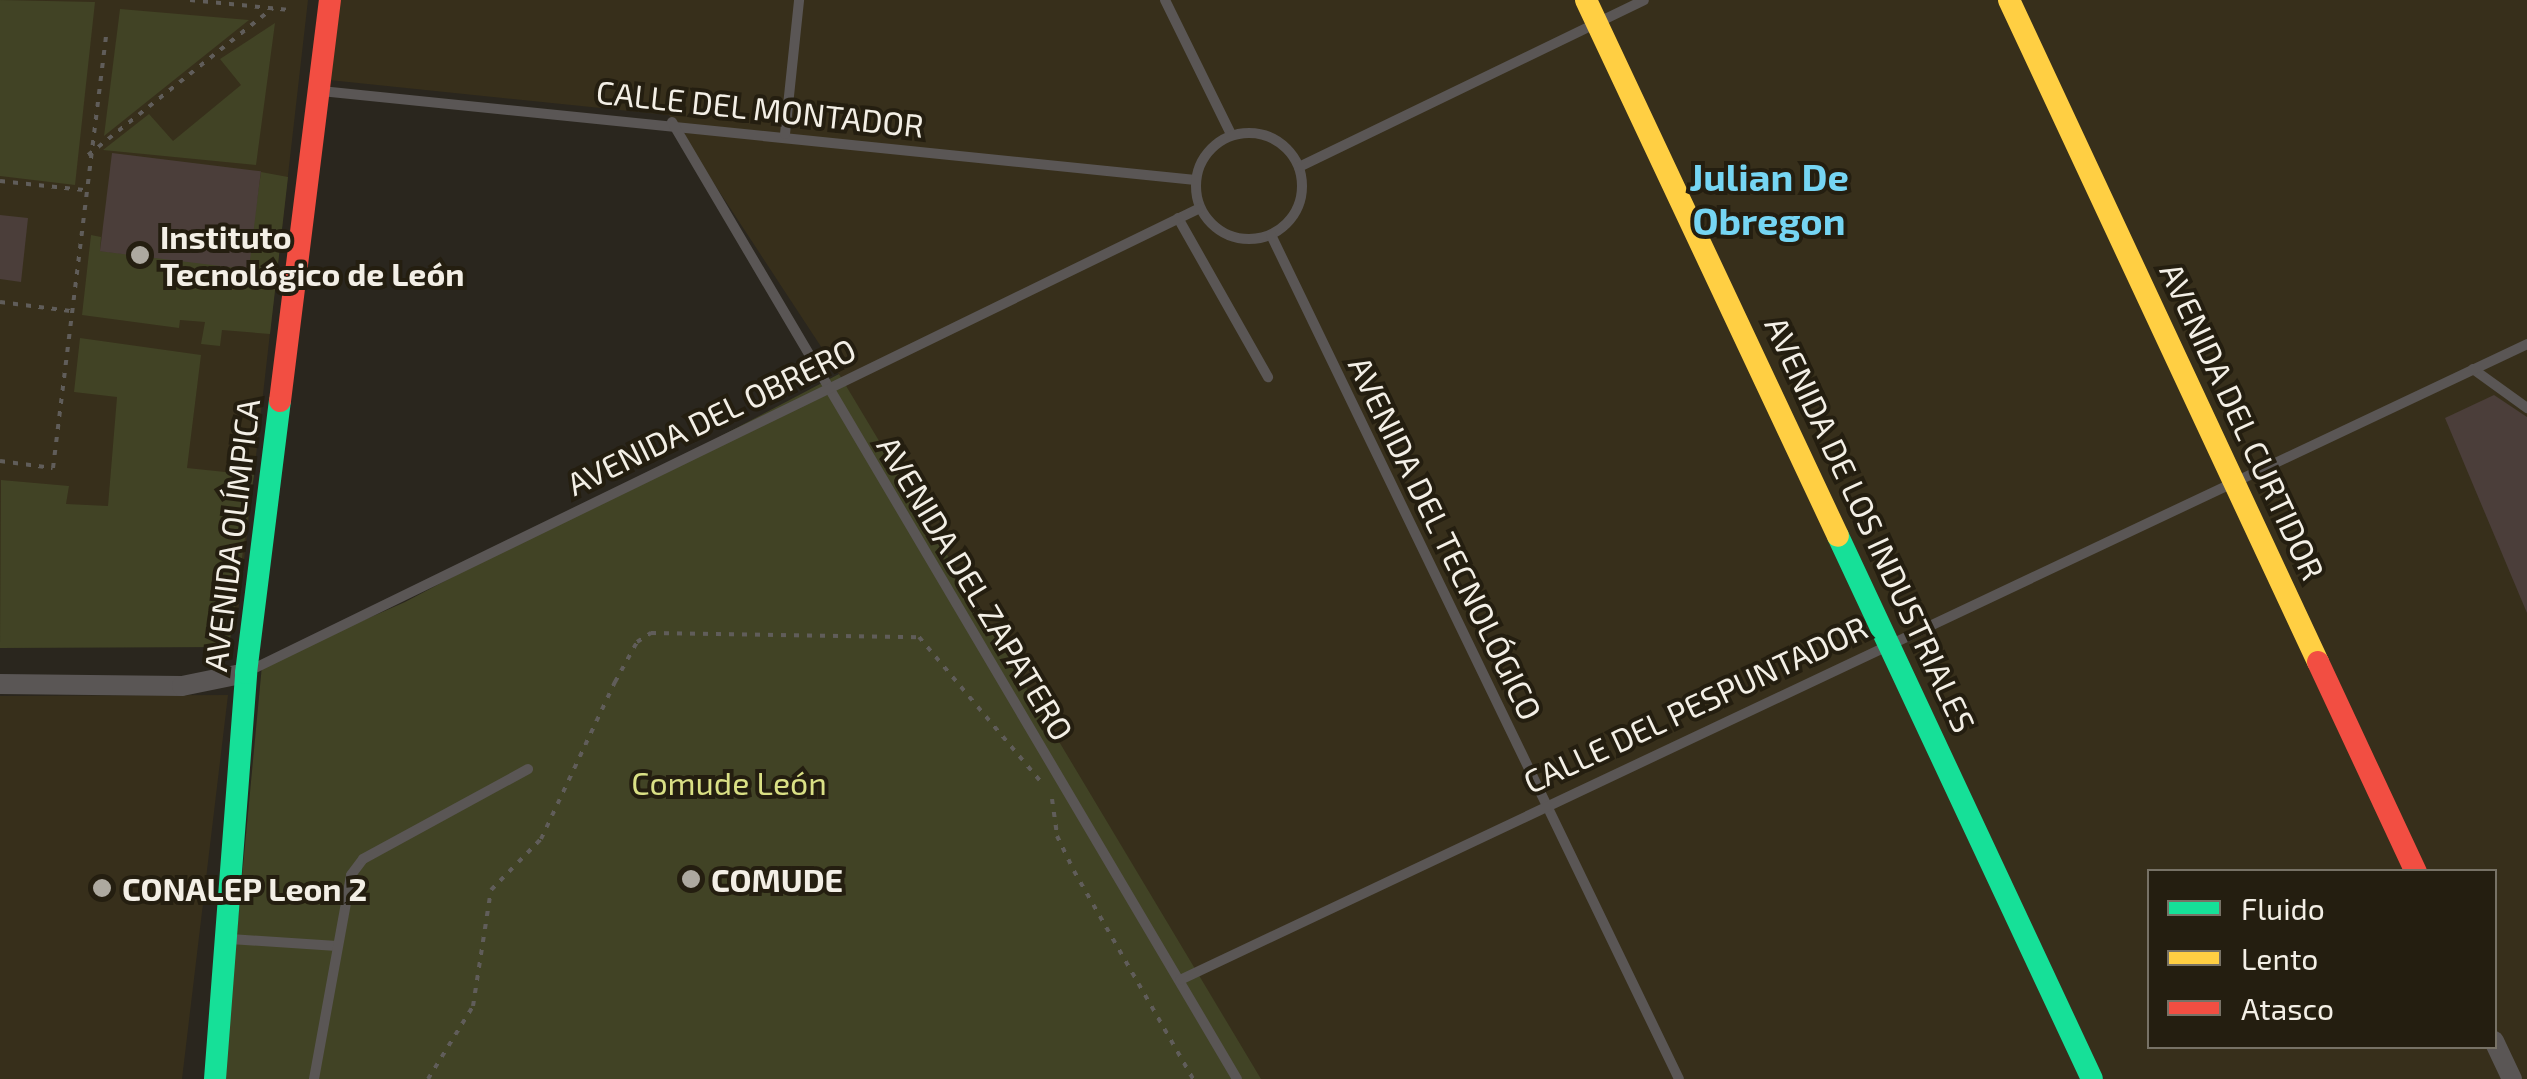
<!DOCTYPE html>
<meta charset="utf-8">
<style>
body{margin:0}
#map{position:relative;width:2527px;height:1079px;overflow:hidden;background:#2a261e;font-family:"Exo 2",sans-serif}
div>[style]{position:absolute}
.built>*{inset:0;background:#372f1b}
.green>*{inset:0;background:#414325}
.building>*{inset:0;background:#4b3e3a;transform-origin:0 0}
.path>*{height:4px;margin-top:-2px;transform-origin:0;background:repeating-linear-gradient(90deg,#605d5a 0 5px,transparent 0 13px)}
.lane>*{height:10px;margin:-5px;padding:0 5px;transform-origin:5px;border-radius:5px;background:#5a5655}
.lane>.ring{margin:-5px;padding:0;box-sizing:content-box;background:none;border:10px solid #5a5655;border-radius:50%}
.street>*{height:20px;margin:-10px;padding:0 10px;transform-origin:10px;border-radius:10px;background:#5a5655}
.fast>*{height:22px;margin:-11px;padding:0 11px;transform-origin:11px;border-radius:11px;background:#16e098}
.slow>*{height:22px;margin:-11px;padding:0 11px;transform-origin:11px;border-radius:11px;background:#ffcf43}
.jam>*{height:22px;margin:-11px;padding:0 11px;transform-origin:11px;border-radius:11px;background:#f24e42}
.dots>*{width:28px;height:28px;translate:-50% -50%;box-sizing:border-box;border:5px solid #241e10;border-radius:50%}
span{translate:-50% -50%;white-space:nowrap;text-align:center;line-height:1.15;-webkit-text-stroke:8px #241e10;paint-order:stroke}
.street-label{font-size:32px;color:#f3efe6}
.poi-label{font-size:32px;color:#f3efe6;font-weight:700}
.left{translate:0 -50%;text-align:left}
.park-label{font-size:32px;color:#dae085}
.quarter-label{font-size:38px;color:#75d5f3;font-weight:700}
.legend{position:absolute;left:2147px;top:869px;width:350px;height:180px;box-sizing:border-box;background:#241e10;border:2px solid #777266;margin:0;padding:12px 18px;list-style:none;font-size:30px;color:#f3efe6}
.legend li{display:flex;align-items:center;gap:20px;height:50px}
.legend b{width:50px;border:2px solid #777266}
</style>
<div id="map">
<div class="built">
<i style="clip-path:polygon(0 0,308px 0,236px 631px,0 636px)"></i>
<i style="clip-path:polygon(evenodd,337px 0,2527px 0,2527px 1079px,1244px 1079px,839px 374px,669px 115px,329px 80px,337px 0,2150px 872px,2494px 872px,2494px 1046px,2150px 1046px,2150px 872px)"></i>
<i style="clip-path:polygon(228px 695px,182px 1079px,0 1079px,0 696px)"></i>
</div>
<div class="green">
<i style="clip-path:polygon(0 0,95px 2px,75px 185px,0 176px)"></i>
<i style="clip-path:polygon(120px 9px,249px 20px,104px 136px)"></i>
<i style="clip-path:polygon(275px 23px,256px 165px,103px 150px,149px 114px,173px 141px,241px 85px,220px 59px)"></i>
<i style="clip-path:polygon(261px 172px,288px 177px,270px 334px,222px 330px,220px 346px,201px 344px,205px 322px,180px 320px,179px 328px,82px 315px,91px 235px,101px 237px,100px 251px,247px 268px)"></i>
<i style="clip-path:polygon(80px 338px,201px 355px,187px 468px,254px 475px,229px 647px,0 648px,1px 480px,69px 486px,66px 504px,108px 506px,117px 397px,74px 392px)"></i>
<i style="clip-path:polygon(839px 374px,1261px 1079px,223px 1079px,262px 665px,405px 602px)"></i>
</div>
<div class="building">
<i style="left:112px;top:153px;width:150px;height:99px;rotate:7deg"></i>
<i style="clip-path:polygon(0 215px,28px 218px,21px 282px,0 279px)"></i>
<i style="clip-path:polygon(2494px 395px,2527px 417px,2527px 613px,2445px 418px)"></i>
</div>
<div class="path">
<i style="left:190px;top:0;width:100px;rotate:5.7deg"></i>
<i style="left:88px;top:155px;width:236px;rotate:-38.5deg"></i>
<i style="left:0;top:181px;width:84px;rotate:6.1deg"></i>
<i style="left:0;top:302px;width:71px;rotate:7.3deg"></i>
<i style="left:0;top:461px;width:53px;rotate:7.5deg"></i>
<i style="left:53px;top:468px;width:437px;rotate:-83deg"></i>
<i style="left:1052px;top:799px;width:37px;rotate:82deg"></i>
<i style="left:1057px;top:836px;width:39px;rotate:64deg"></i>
<i style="left:1074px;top:871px;width:240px;rotate:60.2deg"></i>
<i style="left:428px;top:1079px;width:86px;rotate:-58.3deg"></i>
<i style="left:473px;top:1006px;width:117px;rotate:-81.2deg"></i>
<i style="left:491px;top:890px;width:71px;rotate:-45.6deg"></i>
<i style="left:541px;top:839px;width:174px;rotate:-64.8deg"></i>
<i style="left:615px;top:682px;width:46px;rotate:-61.2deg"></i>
<i style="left:637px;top:642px;width:17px;rotate:-33deg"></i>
<i style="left:651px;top:633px;width:268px;rotate:0.9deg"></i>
<i style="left:919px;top:637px;width:191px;rotate:49.9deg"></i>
</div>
<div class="lane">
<i style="left:1165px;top:0;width:149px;rotate:63.8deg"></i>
<i style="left:321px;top:91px;width:879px;rotate:5.81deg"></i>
<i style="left:672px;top:122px;width:1111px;rotate:59.44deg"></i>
<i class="ring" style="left:1196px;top:133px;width:96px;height:96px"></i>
<i style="left:785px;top:134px;width:135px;rotate:-84deg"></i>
<i style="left:1299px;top:167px;width:383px;rotate:-25.8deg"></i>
<i style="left:1178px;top:218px;width:183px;rotate:60.5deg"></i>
<i style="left:1271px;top:235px;width:937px;rotate:64.2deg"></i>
<i style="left:2473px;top:369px;width:67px;rotate:35.8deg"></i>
<i style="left:251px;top:670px;width:1055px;rotate:-25.96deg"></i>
<i style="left:230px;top:939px;width:107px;rotate:3.7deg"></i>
<i style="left:1180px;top:980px;width:1490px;rotate:-25.27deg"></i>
<i style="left:314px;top:1079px;width:207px;rotate:-79.7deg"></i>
<i style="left:351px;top:875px;width:20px;rotate:-53deg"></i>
<i style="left:363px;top:859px;width:188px;rotate:-28.6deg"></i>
</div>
<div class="street">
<i style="left:0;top:684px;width:182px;rotate:0.6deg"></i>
<i style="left:182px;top:686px;width:65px;rotate:-11.5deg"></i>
<i style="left:2494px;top:1041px;width:42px;rotate:64.7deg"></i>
</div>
<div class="fast">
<i style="left:1838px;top:536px;width:599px;rotate:64.93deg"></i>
<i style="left:215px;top:1079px;width:407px;rotate:-85.6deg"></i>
<i style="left:246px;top:673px;width:274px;rotate:-82.9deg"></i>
</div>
<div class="slow">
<i style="left:1586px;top:0;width:592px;rotate:64.82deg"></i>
<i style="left:2009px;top:0;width:731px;rotate:64.98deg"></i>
</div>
<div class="jam">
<i style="left:280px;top:401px;width:404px;rotate:-82.9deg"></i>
<i style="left:2318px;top:662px;width:232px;rotate:65deg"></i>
</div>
<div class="dots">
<i style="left:140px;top:255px;background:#ada9a0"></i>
<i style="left:691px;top:879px;background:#ada9a0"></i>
<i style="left:102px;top:888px;background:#ada9a0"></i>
</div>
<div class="street-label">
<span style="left:760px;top:108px;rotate:6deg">CALLE DEL MONTADOR</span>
<span style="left:711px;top:416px;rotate:-26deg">AVENIDA DEL OBRERO</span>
<span style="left:2243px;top:421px;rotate:65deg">AVENIDA DEL CURTIDOR</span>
<span style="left:1871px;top:524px;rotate:65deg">AVENIDA DE LOS INDUSTRIALES</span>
<span style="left:231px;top:535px;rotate:-83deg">AVENIDA OLÍMPICA</span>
<span style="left:1446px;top:538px;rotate:64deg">AVENIDA DEL TECNOLÓGICO</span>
<span style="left:976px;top:588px;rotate:59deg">AVENIDA DEL ZAPATERO</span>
<span style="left:1695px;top:704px;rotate:-25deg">CALLE DEL PESPUNTADOR</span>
</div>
<div class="poi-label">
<span class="left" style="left:160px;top:255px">Instituto<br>Tecnológico de León</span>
<span class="left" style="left:711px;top:879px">COMUDE</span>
<span class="left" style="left:122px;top:888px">CONALEP Leon 2</span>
</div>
<div class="park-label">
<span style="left:729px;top:782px">Comude León</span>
</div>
<div class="quarter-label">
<span style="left:1769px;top:199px">Julian De<br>Obregon</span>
</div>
<ul class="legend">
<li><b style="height:12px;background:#16e098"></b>Fluido</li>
<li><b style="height:12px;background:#ffcf43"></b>Lento</li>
<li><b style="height:12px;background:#f24e42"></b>Atasco</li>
</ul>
</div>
